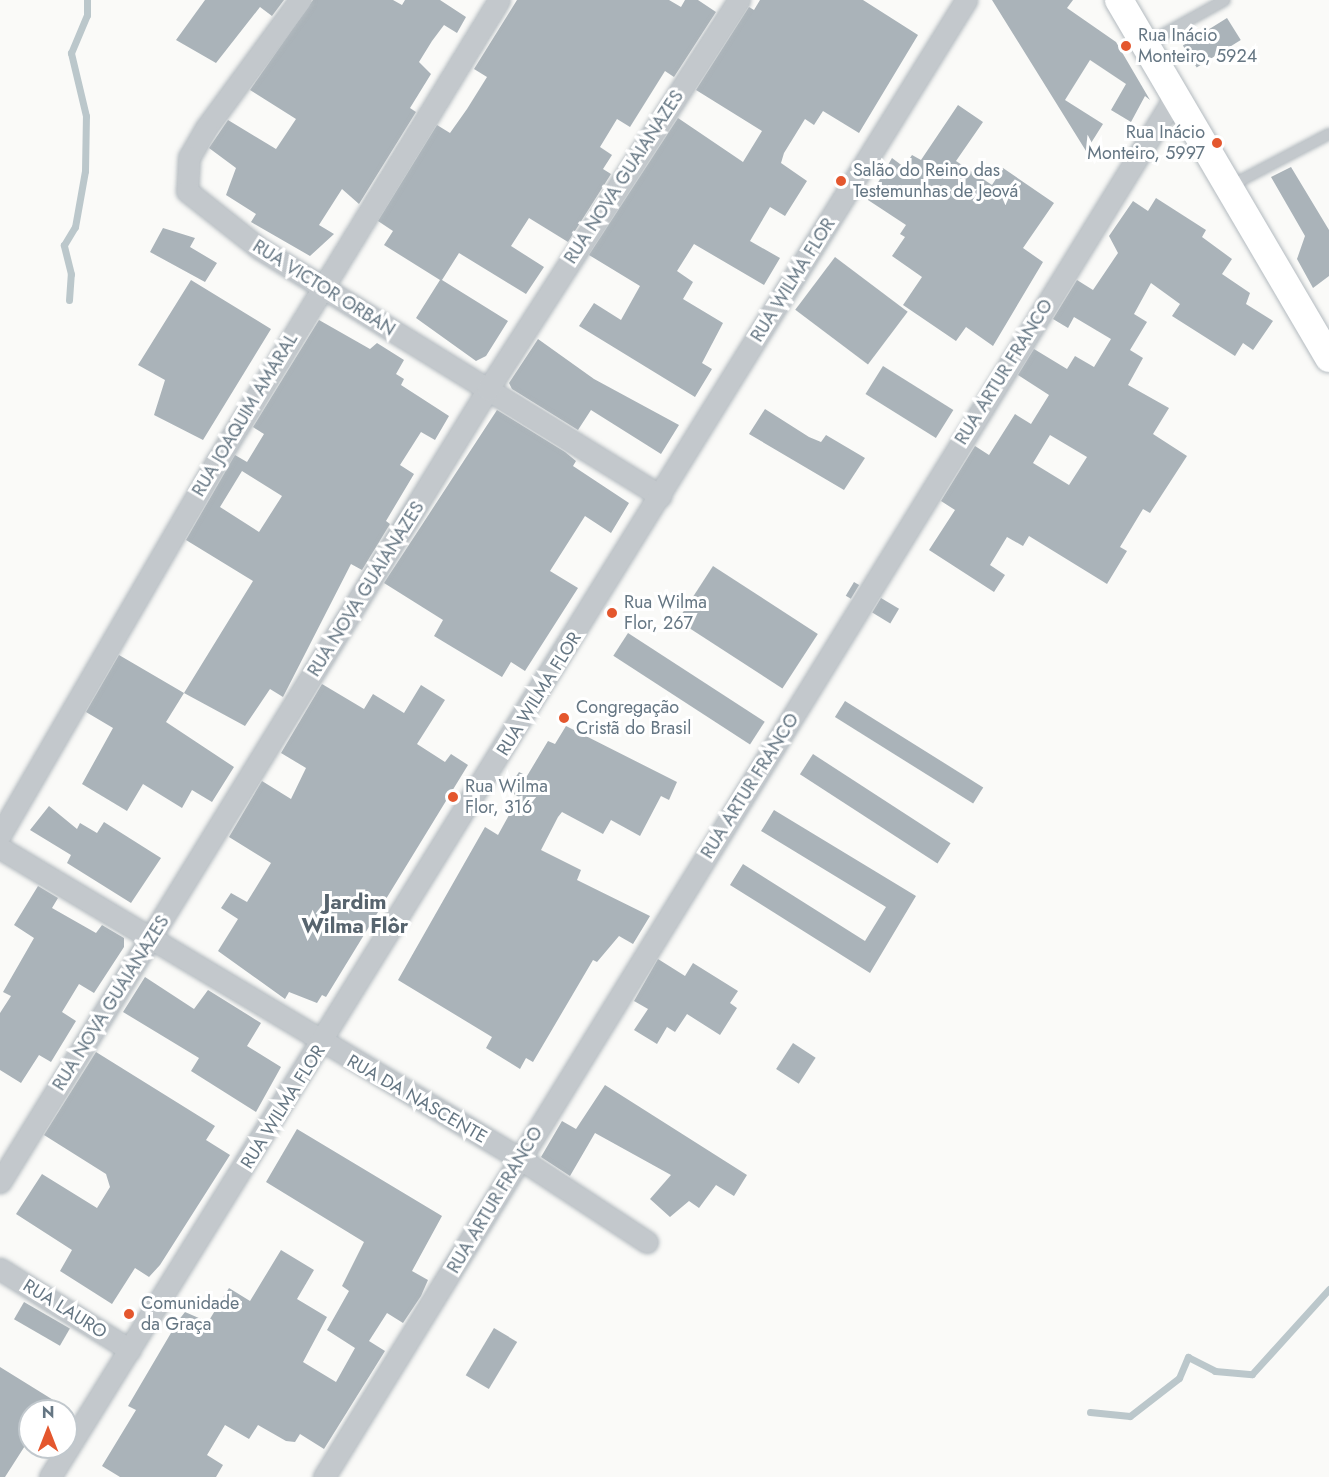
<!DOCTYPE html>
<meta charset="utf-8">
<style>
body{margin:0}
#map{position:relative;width:1329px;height:1477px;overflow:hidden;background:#fafaf8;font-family:Jost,sans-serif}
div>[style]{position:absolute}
.stream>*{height:7px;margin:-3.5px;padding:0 3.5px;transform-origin:3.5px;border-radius:3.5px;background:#bbc7cb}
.building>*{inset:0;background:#aab3b9;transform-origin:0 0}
.roads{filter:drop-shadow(0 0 2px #b3babf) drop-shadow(0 0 2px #b3babf)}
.lane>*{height:10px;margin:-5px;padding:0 5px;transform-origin:5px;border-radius:5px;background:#c3c8cc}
.street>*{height:21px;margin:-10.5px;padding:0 10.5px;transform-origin:10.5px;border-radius:10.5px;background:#c3c8cc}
.secondary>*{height:28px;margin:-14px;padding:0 14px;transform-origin:14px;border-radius:14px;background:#fff}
.dots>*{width:16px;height:16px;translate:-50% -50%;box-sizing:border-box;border:3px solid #fff;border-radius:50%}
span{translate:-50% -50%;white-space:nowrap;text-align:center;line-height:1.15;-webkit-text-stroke:6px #fff;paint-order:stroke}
.poi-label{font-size:18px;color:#657683}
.left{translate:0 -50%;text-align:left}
.right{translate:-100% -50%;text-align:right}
.street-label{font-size:18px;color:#657683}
.quarter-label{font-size:21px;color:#57646e;font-weight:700}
.north{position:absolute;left:18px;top:1399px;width:60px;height:60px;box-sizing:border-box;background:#fff;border:2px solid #c1c8cd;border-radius:50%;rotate:0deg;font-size:16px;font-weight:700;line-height:24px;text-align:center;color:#657683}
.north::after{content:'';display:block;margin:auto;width:21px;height:27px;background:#e4572e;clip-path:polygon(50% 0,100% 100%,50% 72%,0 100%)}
</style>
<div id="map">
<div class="stream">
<i style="left:69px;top:300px;width:26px;rotate:-86deg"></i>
<i style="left:71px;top:274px;width:30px;rotate:-104deg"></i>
<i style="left:64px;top:245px;width:21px;rotate:-59deg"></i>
<i style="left:75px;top:227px;width:57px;rotate:-79.9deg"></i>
<i style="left:85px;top:171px;width:55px;rotate:-89deg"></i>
<i style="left:86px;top:116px;width:65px;rotate:-103.4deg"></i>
<i style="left:71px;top:53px;width:41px;rotate:-67.2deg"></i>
<i style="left:87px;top:15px;width:15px;rotate:-90deg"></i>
<i style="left:1090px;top:1412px;width:40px;rotate:5.7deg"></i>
<i style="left:1130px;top:1416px;width:62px;rotate:-37.8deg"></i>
<i style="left:1179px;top:1378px;width:23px;rotate:-67deg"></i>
<i style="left:1188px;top:1357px;width:30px;rotate:27deg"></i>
<i style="left:1215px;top:1371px;width:37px;rotate:5deg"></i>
<i style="left:1252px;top:1374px;width:115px;rotate:-47.8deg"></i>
</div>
<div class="building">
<i style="clip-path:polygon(205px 0,284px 0,272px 16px,260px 7px,216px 63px,176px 40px)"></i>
<i style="clip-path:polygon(313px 0,393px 0,402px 5px,405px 0,440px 0,466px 17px,457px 33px,444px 25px,432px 41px,419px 62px,431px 74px,410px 108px,416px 112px,359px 204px,342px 189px,319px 225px,334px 234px,310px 256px,251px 222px,256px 214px,226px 195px,236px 168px,209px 148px,228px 120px,276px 149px,296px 119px,250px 90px)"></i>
<i style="clip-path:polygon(517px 0,669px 0,681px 7px,685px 0,698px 0,716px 12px,674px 77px,665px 71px,630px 127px,617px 119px,600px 147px,612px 155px,603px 169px,611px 174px,568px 242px,529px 218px,511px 246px,544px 267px,526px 294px,459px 253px,442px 280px,508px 321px,486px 356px,476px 361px,416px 318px,440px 280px,384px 245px,393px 231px,378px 221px,437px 125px,450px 133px,467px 109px,487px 77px,474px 69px)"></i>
<i style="clip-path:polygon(760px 0,863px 0,918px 35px,859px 133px,823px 111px,814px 125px,805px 119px,784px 153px,781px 163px,807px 181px,785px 216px,770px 207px,750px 241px,780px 258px,764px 285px,694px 244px,677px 271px,693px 282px,683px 299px,723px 323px,702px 363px,712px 369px,695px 397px,579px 326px,594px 303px,621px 320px,640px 286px,589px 255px,678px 118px,743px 162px,762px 131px,696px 90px,749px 7px,754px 10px)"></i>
<i style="clip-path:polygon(992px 0,1073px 0,1067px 8px,1116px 42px,1150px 100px,1145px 96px,1131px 122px,1111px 110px,1126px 84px,1090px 60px,1065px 100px,1103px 124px,1086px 151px)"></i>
<i style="left:1227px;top:18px;width:26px;height:52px;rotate:58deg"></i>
<i style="clip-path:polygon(958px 105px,983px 122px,956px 161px,992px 185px,1003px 168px,1054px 203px,1023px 248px,1043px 262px,993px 346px,966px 327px,956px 341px,903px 305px,922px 277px,892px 256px,905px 237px,900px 234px,906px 225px,868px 200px,892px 158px,904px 167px,912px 155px,921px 160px)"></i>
<i style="clip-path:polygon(1291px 167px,1329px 230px,1329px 276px,1313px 288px,1297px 259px,1305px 236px,1271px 177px)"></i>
<i style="clip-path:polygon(evenodd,1156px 198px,1206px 230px,1202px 237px,1232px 259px,1222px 274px,1250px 293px,1246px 304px,1273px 321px,1253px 350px,1243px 343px,1235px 356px,1172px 316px,1180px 304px,1151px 283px,1134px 314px,1147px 322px,1130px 350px,1143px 358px,1128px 385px,1169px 408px,1153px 434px,1187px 456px,1150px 513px,1143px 509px,1120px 547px,1127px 551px,1107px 584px,1029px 536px,1023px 546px,1007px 537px,990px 565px,1005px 575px,994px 592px,929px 550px,955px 510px,941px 501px,975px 446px,989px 455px,1015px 414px,1031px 424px,1049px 395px,1018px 375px,1034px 349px,1067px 369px,1075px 356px,1094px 367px,1111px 339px,1074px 317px,1068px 328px,1053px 319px,1077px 280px,1093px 290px,1118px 253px,1109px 236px,1133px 201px,1148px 211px,1156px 198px,1050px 435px,1087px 457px,1069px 485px,1033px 463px,1050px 435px)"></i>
<i style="clip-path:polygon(163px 228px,195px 238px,190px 247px,217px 263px,205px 282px,150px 252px)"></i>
<i style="left:835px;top:257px;width:91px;height:66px;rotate:37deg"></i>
<i style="clip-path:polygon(191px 280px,271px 329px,203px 440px,154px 415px,165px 380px,138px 365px)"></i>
<i style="clip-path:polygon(evenodd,319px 320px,370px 349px,377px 343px,404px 360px,396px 374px,404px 379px,401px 385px,449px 416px,435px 440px,421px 432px,400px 465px,414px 474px,386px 521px,390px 524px,362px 570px,351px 564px,283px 697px,270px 689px,245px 726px,184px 693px,166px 722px,234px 767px,212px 802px,192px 790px,182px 808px,143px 784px,127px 811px,82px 784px,113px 728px,86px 712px,119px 655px,184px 693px,253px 581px,186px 540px,235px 455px,247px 462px,264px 434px,253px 427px,319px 320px,242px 471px,282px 496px,259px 532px,220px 507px,242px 471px)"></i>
<i style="clip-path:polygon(538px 339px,594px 379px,679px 425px,661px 454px,591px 410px,578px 430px,512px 389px,509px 383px)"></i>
<i style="left:883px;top:366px;width:83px;height:33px;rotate:32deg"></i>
<i style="clip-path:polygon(765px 409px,809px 437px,821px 442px,826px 435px,865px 458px,844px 490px,749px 434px)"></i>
<i style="clip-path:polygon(497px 410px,565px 452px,576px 461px,573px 466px,629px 503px,611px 533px,585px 516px,550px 571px,578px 588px,525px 671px,511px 662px,502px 677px,434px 636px,443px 620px,384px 583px)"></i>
<i style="left:713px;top:566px;width:125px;height:65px;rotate:33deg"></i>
<i style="left:854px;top:582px;width:6px;height:16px;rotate:31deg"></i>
<i style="left:881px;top:598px;width:21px;height:17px;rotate:31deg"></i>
<i style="left:628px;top:633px;width:163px;height:27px;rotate:33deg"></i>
<i style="clip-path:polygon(322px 684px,364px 709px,373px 694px,404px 713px,421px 685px,445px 700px,417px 744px,445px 762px,451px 754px,468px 765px,326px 997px,322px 995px,317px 1003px,289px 992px,285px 999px,218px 951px,238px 919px,221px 908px,231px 893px,247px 902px,271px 863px,229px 837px,262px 781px,291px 799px,306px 768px,281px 753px)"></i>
<i style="left:845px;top:701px;width:163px;height:19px;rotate:32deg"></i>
<i style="clip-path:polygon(566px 726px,677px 782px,669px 800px,661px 796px,640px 836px,611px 820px,603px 834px,562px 812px,558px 817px,541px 850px,581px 870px,577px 880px,650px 916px,633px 944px,619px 936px,597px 962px,593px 960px,533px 1062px,526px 1058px,520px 1069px,486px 1048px,492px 1037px,398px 980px,485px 827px,498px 835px,519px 797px,507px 790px,519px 772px,527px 776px,548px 741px,555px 744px)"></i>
<i style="left:813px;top:754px;width:164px;height:24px;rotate:33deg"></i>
<i style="clip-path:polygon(49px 806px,77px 829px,80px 823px,97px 833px,104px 822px,161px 858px,131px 903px,67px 863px,71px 855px,30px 830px)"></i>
<i style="clip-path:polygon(774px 810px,916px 896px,870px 973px,730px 885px,743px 864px,865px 941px,886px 907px,761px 831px)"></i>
<i style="clip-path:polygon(38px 886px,58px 898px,52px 908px,96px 933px,102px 925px,124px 938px,124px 947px,94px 993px,79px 984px,62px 1012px,76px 1021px,51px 1062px,39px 1055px,21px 1083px,0 1070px,0 1013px,11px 996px,3px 992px,34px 938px,14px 925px)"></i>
<i style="clip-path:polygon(658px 959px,685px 976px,693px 963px,738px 991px,730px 1003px,737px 1008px,720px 1035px,687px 1014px,675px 1032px,667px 1027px,657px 1044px,634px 1030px,648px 1009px,634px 1001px)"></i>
<i style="clip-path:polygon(145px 977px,194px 1009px,208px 990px,261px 1023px,247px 1046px,281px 1067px,256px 1112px,191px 1071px,199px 1058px,123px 1012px)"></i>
<i style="left:793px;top:1043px;width:27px;height:31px;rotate:33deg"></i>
<i style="clip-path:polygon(96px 1052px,215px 1126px,206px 1140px,230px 1155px,160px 1265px,149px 1277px,135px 1268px,112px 1304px,60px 1271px,72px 1250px,16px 1214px,42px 1174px,97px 1208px,110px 1187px,106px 1174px,44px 1135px)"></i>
<i style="clip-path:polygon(605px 1085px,747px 1175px,734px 1196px,716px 1185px,699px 1208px,689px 1201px,670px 1217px,650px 1199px,671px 1175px,595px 1133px,570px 1176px,541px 1157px,562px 1121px,576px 1129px)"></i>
<i style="clip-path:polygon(297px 1129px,442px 1216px,412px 1271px,428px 1280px,421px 1296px,403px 1323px,387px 1313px,369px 1341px,385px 1351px,324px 1449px,300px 1434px,295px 1442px,286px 1441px,258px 1425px,249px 1439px,225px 1425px,207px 1455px,223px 1465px,216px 1477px,120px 1477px,102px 1466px,136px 1410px,128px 1406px,178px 1321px,185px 1312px,208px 1322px,229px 1288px,250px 1301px,281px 1250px,314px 1270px,297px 1299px,327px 1317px,303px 1362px,336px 1382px,355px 1348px,327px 1330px,349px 1291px,342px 1286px,364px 1242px,266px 1182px)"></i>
<i style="left:24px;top:1302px;width:53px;height:20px;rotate:30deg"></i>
<i style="left:494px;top:1328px;width:27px;height:55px;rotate:31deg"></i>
<i style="clip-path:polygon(0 1367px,71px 1411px,30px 1411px,30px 1438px,5px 1477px,0 1477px)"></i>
</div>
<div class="roads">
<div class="lane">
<i style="left:1146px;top:44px;width:90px;rotate:-29.1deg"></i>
<i style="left:1230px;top:186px;width:112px;rotate:-27.7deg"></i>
</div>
<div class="street">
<i style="left:300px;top:0;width:159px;rotate:126.3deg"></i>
<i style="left:206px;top:128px;width:34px;rotate:120deg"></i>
<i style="left:189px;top:157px;width:34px;rotate:93deg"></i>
<i style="left:187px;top:191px;width:92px;rotate:38.4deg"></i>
<i style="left:259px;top:248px;width:472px;rotate:31.7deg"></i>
<i style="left:0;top:835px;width:432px;rotate:-59.9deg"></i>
<i style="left:217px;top:461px;width:540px;rotate:-58.55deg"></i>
<i style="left:0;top:848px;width:605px;rotate:30.85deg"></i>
<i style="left:519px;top:1158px;width:153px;rotate:33.3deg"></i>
<i style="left:0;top:1182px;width:931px;rotate:-58.39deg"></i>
<i style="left:488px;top:389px;width:463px;rotate:-57.2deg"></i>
<i style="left:0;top:1269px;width:153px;rotate:31.9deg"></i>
<i style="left:50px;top:1477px;width:1738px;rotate:-58.19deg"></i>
<i style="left:324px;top:1477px;width:1624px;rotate:-58.35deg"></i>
</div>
<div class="secondary">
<i style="left:1119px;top:0;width:415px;rotate:59.6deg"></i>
</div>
</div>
<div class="dots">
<i style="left:1126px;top:46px;background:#e4572e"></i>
<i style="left:1217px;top:143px;background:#e4572e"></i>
<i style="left:841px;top:181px;background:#e4572e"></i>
<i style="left:612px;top:613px;background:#e4572e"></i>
<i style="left:564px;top:718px;background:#e4572e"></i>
<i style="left:453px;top:797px;background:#e4572e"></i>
<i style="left:129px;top:1314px;background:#e4572e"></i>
</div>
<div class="poi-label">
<span class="left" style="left:1138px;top:46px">Rua Inácio<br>Monteiro, 5924</span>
<span class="right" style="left:1205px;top:143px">Rua Inácio<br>Monteiro, 5997</span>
<span class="left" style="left:853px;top:181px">Salão do Reino das<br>Testemunhas de Jeová</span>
<span class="left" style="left:624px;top:613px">Rua Wilma<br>Flor, 267</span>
<span class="left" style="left:576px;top:718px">Congregação<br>Cristã do Brasil</span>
<span class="left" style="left:465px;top:797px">Rua Wilma<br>Flor, 316</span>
<span class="left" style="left:141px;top:1314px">Comunidade<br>da Graça</span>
</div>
<div class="street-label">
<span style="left:624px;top:177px;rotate:-57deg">RUA NOVA GUAIANAZES</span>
<span style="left:793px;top:280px;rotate:-58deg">RUA WILMA FLOR</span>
<span style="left:324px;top:288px;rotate:32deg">RUA VICTOR ORBAN</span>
<span style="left:1004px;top:372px;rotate:-58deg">RUA ARTUR FRANCO</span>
<span style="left:245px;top:415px;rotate:-59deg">RUA JOAQUIM AMARAL</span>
<span style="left:366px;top:589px;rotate:-58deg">RUA NOVA GUAIANAZES</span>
<span style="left:539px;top:694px;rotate:-58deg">RUA WILMA FLOR</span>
<span style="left:750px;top:786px;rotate:-58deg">RUA ARTUR FRANCO</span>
<span style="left:111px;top:1003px;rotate:-58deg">RUA NOVA GUAIANAZES</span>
<span style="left:417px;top:1099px;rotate:30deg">RUA DA NASCENTE</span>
<span style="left:283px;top:1107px;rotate:-58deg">RUA WILMA FLOR</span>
<span style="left:495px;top:1200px;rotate:-59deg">RUA ARTUR FRANCO</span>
<span style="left:65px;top:1309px;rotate:32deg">RUA LAURO</span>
</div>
<div class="quarter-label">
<span style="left:355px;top:914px">Jardim<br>Wilma Flôr</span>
</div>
<div class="north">N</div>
</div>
